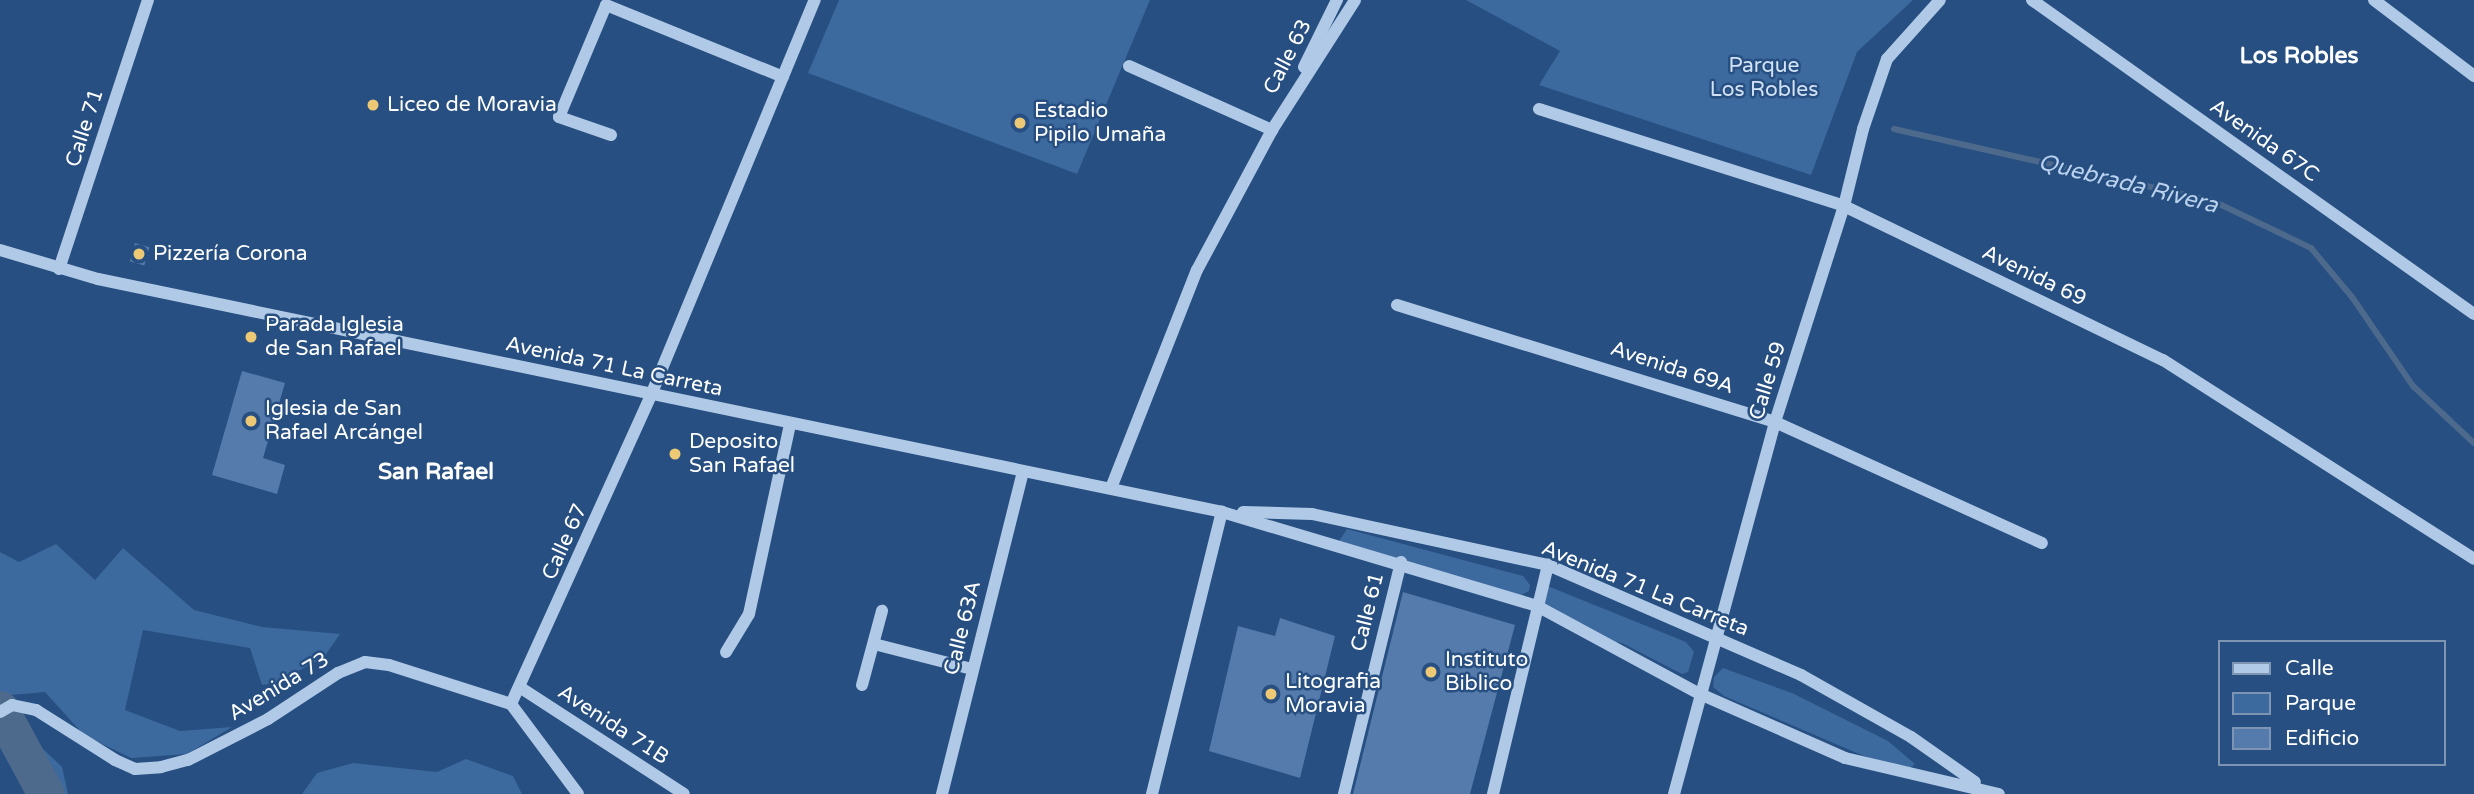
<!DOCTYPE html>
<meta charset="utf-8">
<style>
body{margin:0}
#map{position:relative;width:2474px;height:794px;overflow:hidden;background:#274f81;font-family:"Varela Round",sans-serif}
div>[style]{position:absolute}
.green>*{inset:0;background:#3c699e}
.stream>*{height:6px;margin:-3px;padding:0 3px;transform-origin:3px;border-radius:3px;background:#4d6a8d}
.river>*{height:37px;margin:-18.5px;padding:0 18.5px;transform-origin:18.5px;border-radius:18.5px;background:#4d6a8d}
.building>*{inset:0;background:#547bab;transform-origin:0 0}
.minor>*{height:12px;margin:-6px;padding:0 6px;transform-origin:6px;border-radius:6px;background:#afc9e6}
.dots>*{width:19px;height:19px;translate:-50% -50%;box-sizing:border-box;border:4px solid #274f81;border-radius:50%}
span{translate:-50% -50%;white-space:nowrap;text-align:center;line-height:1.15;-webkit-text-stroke:5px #274f81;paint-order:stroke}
.street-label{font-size:21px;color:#fff}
.park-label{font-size:21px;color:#d2e2f5}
.poi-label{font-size:21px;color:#fff}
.left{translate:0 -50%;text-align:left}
.neighbourhood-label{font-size:23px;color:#fff;font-weight:700}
.water-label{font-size:23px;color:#bad2ee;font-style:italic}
.legend{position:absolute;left:2218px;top:640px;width:228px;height:126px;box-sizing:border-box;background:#274f81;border:2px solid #7d95b3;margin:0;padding:9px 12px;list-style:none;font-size:21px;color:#fff}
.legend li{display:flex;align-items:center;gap:14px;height:35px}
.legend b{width:35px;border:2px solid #7d95b3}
</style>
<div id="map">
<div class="green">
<i style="clip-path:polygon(839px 0,1150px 0,1077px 174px,808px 73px)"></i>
<i style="clip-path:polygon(1466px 0,1913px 0,1857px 52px,1811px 175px,1539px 85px,1560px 51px)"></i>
<i style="clip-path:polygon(1347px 529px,1523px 576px,1530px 585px,1529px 591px,1519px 596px,1348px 547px,1339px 541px)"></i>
<i style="clip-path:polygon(56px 544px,95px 580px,123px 548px,194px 610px,262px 627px,340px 634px,324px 657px,276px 683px,262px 685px,250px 648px,143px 630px,125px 710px,180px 731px,232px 727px,187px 754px,131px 758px,84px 735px,45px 692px,0 696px,0 552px,19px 562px)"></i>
<i style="clip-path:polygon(1550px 587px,1686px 642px,1694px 652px,1688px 672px,1682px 674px,1622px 643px,1601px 640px,1541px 602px,1545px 588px)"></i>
<i style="clip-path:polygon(1723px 668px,1792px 693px,1888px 741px,1915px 764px,1910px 768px,1878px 762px,1724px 696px,1713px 687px,1714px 677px)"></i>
<i style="clip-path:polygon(40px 746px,62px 767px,68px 794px,37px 794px)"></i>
<i style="clip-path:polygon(466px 759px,513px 776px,522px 794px,302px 794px,317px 773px,353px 763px,437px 772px)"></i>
</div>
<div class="stream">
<i style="left:1894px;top:129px;width:327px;rotate:12.7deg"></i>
<i style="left:2213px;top:201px;width:109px;rotate:25.6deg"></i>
<i style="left:2311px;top:248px;width:64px;rotate:50.1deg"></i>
<i style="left:2352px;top:297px;width:108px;rotate:55.6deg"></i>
<i style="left:2413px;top:386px;width:83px;rotate:43.1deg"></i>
</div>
<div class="river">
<i style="left:0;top:709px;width:97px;rotate:61.6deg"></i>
</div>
<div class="building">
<i style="left:135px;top:243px;width:15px;height:19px;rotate:16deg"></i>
<i style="clip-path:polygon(242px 371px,285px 383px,263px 458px,285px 465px,277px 494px,212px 475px)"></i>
<i style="clip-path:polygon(1403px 592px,1515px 625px,1470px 794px,1353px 794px)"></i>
<i style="clip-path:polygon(1280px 618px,1335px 636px,1300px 778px,1209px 751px,1238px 626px,1275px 636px)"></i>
</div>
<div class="minor">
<i style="left:2032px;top:0;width:542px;rotate:35.39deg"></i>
<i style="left:2374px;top:0;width:126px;rotate:37.2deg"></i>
<i style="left:1129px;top:66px;width:157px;rotate:24.1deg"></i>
<i style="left:1304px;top:67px;width:75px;rotate:-63.8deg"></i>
<i style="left:1539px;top:109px;width:320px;rotate:17.6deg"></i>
<i style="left:1844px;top:206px;width:354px;rotate:25.8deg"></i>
<i style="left:2163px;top:360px;width:369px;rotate:32.6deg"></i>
<i style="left:611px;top:135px;width:55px;rotate:-160.9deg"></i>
<i style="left:559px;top:117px;width:121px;rotate:-67.2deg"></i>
<i style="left:606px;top:5px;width:191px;rotate:22.1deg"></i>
<i style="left:0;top:250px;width:102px;rotate:16.5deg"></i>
<i style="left:98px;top:279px;width:1148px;rotate:11.71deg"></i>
<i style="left:1222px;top:512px;width:329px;rotate:16.6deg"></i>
<i style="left:1537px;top:606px;width:185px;rotate:28.4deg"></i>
<i style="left:1700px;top:694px;width:158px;rotate:23.8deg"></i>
<i style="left:1845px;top:758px;width:158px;rotate:13.2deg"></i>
<i style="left:59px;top:269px;width:283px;rotate:-71.7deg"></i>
<i style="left:1397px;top:305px;width:396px;rotate:17.2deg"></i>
<i style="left:1775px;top:422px;width:293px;rotate:24.4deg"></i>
<i style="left:1111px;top:488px;width:234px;rotate:-68.5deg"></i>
<i style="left:1197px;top:270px;width:159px;rotate:-61.8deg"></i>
<i style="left:1272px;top:130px;width:154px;rotate:-57.4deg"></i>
<i style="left:1243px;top:512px;width:69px;rotate:1.7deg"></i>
<i style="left:1312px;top:514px;width:241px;rotate:12.2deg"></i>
<i style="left:1548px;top:565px;width:276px;rotate:23.5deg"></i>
<i style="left:1801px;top:675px;width:126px;rotate:29.4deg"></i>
<i style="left:1911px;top:737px;width:78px;rotate:35.1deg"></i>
<i style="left:874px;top:644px;width:101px;rotate:14.3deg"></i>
<i style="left:726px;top:652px;width:44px;rotate:-58.8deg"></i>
<i style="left:749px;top:614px;width:193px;rotate:-77.8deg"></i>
<i style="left:862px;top:685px;width:77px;rotate:-74.9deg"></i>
<i style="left:521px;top:688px;width:194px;rotate:33deg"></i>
<i style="left:511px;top:704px;width:339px;rotate:-65.6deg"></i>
<i style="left:651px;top:395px;width:428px;rotate:-67.5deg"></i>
<i style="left:0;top:712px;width:14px;rotate:-30deg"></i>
<i style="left:12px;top:705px;width:25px;rotate:12deg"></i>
<i style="left:36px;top:710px;width:93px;rotate:32.3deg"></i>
<i style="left:115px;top:760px;width:22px;rotate:24deg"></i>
<i style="left:135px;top:769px;width:26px;rotate:-4deg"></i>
<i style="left:161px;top:767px;width:28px;rotate:-15deg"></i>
<i style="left:188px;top:760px;width:90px;rotate:-27.1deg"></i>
<i style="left:268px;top:719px;width:84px;rotate:-33.3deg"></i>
<i style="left:338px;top:673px;width:29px;rotate:-22deg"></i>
<i style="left:365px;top:662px;width:24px;rotate:7deg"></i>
<i style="left:389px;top:665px;width:128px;rotate:17.7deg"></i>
<i style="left:511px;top:704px;width:112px;rotate:53.3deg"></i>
<i style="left:942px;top:794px;width:332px;rotate:-75.9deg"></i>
<i style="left:1152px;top:794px;width:291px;rotate:-76.1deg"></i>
<i style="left:1344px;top:794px;width:239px;rotate:-76.2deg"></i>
<i style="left:1493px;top:794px;width:236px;rotate:-76.5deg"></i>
<i style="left:1674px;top:794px;width:385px;rotate:-74.8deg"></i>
<i style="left:1775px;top:422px;width:227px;rotate:-72.3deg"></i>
<i style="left:1844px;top:206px;width:79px;rotate:-76.1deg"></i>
<i style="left:1863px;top:129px;width:74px;rotate:-71.1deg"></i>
<i style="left:1887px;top:59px;width:79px;rotate:-48.1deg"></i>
</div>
<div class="dots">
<i style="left:373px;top:105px;background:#eec975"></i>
<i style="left:1020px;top:123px;background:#eec975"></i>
<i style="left:139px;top:254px;background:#eec975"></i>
<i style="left:251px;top:337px;background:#eec975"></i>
<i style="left:251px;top:421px;background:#eec975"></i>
<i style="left:675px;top:454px;background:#eec975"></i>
<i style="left:1431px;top:672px;background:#eec975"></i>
<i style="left:1271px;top:694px;background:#eec975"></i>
</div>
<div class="street-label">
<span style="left:1288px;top:57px;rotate:-63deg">Calle 63</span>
<span style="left:85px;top:128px;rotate:-72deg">Calle 71</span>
<span style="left:2264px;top:141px;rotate:35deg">Avenida 67C</span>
<span style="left:2034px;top:276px;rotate:26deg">Avenida 69</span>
<span style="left:614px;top:367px;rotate:12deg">Avenida 71 La Carreta</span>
<span style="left:1672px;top:368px;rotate:18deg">Avenida 69A</span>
<span style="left:1768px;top:381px;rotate:-73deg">Calle 59</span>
<span style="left:565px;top:542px;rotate:-66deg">Calle 67</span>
<span style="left:1645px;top:589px;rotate:22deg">Avenida 71 La Carreta</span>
<span style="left:1368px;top:612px;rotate:-76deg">Calle 61</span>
<span style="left:963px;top:628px;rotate:-76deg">Calle 63A</span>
<span style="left:279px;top:687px;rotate:-31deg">Avenida 73</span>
<span style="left:613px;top:725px;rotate:33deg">Avenida 71B</span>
</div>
<div class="park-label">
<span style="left:1764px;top:78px">Parque<br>Los Robles</span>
</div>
<div class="poi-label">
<span class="left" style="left:387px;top:105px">Liceo de Moravia</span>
<span class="left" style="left:1034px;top:123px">Estadio<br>Pipilo Umaña</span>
<span class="left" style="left:153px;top:254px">Pizzería Corona</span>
<span class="left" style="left:265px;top:337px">Parada Iglesia<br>de San Rafael</span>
<span class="left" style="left:265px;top:421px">Iglesia de San<br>Rafael Arcángel</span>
<span class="left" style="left:689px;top:454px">Deposito<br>San Rafael</span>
<span class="left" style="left:1445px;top:672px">Instituto<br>Biblico</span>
<span class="left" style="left:1285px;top:694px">Litografia<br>Moravia</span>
</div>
<div class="neighbourhood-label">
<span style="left:2299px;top:56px">Los Robles</span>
<span style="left:436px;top:472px">San Rafael</span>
</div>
<div class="water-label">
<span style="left:2128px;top:184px;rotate:14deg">Quebrada Rivera</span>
</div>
<ul class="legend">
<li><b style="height:9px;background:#afc9e6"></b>Calle</li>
<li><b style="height:19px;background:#3c699e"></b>Parque</li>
<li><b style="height:19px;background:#547bab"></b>Edificio</li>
</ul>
</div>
